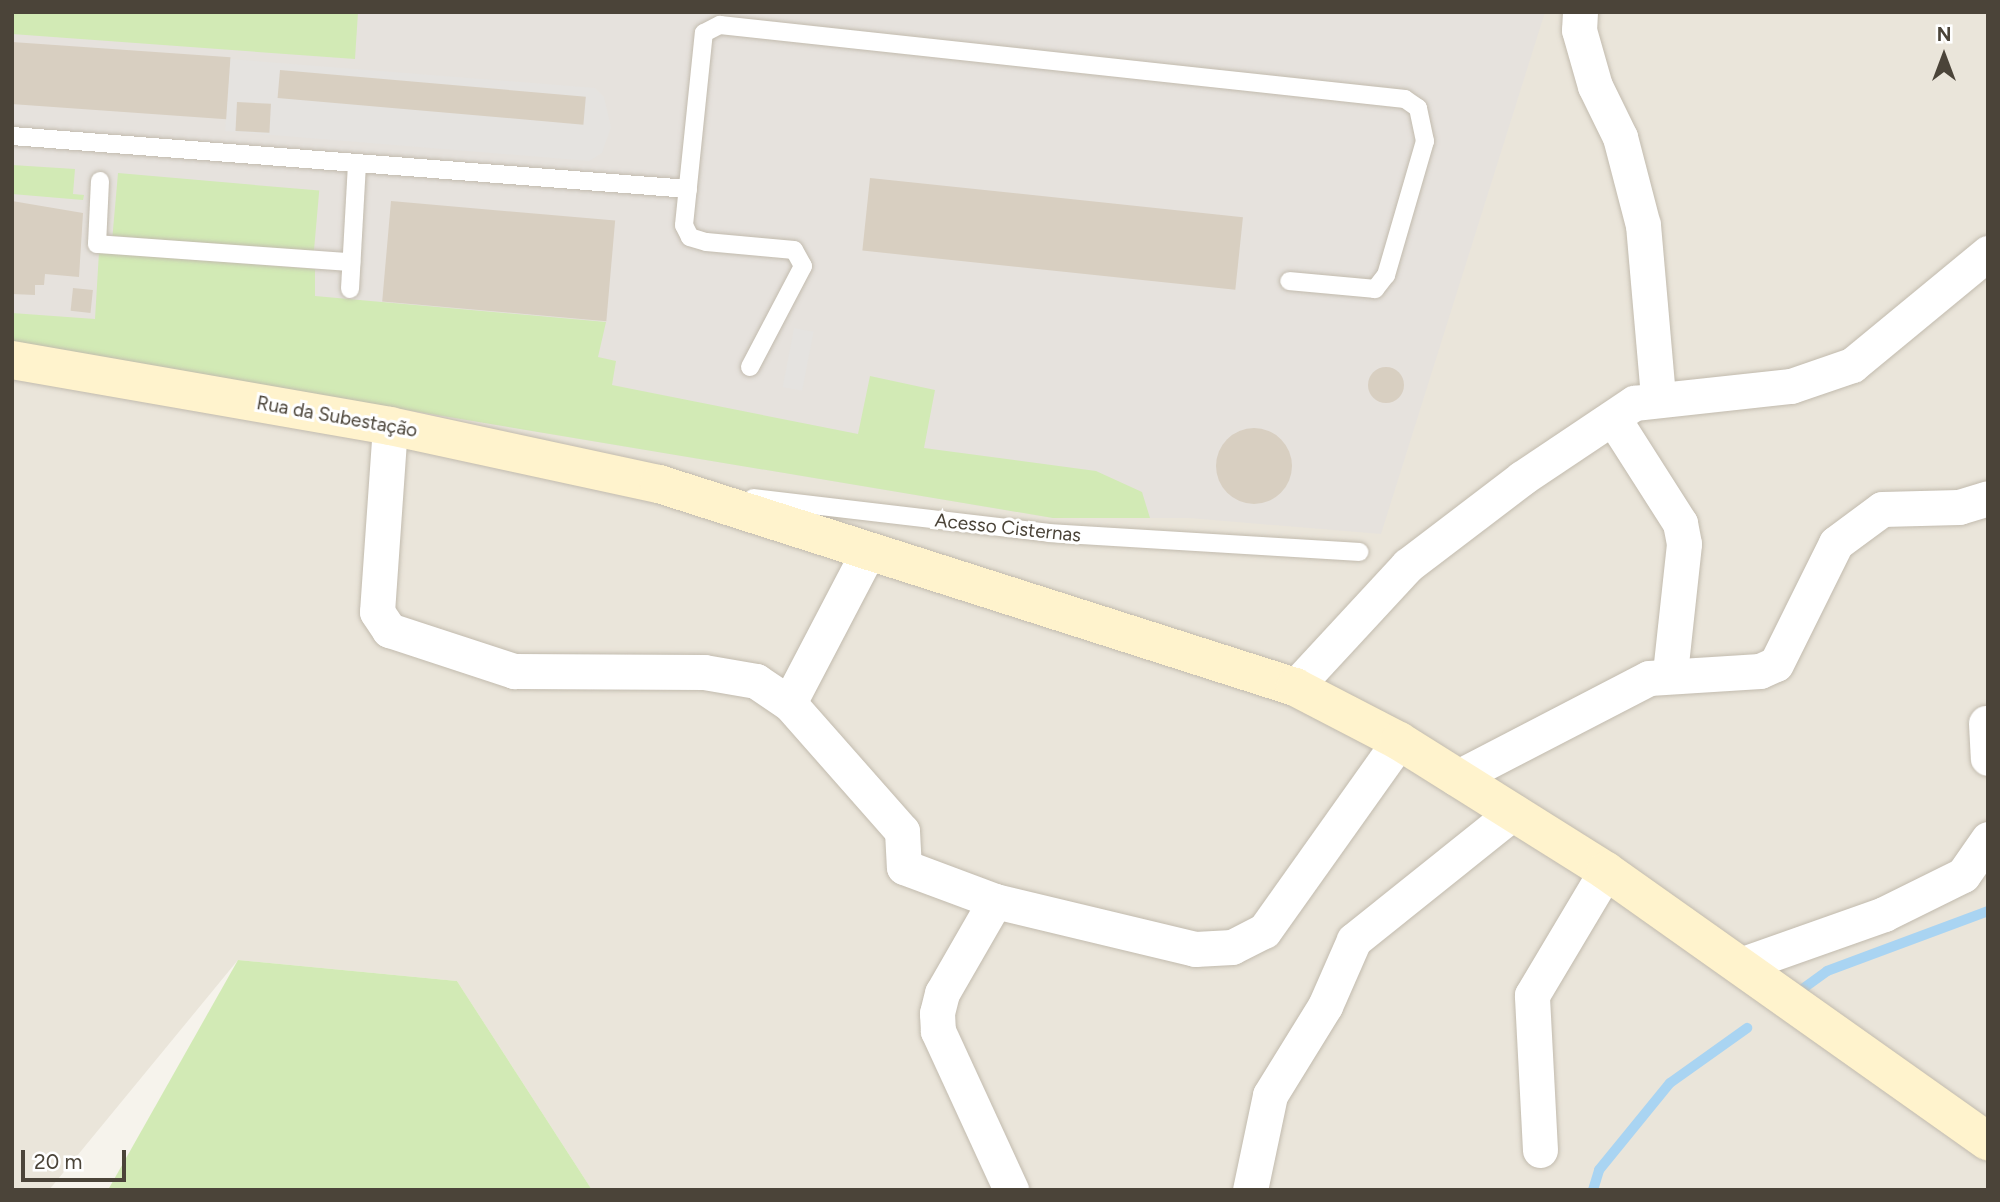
<!DOCTYPE html>
<meta charset="utf-8">
<style>
body{margin:0}
#map{position:relative;width:2000px;height:1202px;overflow:hidden;background:#f6f3ec;font-family:Figtree,sans-serif}
div>[style]{position:absolute}
.residential>*{inset:0;background:#eae5da}
.industrial>*{inset:0;background:#e6e2dd}
.green>*{inset:0;background:#d2eab5;transform-origin:0 0}
.parking>*{inset:0;background:#e5e3e0;transform-origin:0 0}
.stream>*{height:10px;margin:-5px;padding:0 5px;transform-origin:5px;border-radius:5px;background:#a9d4f2}
.building>*{inset:0;background:#d8cfc1;transform-origin:0 0}
.round{border-radius:50%}
.roads{filter:drop-shadow(0 0 2px #c2bbae) drop-shadow(0 0 2px #c2bbae)}
.lane>*{height:18px;margin:-9px;padding:0 9px;transform-origin:9px;border-radius:9px;background:#fff}
.street>*{height:35px;margin:-17.5px;padding:0 17.5px;transform-origin:17.5px;border-radius:17.5px;background:#fff}
.secondary>*{height:38px;margin:-19px;padding:0 19px;transform-origin:19px;border-radius:19px;background:#fff3cd}
span{translate:-50% -50%;white-space:nowrap;text-align:center;line-height:1.15;-webkit-text-stroke:6px #fff;paint-order:stroke}
.street-label{font-size:19px;color:#4b4439}
.frame{position:absolute;inset:0;border:14px solid #4b4439;pointer-events:none}
.north{position:absolute;left:1909px;top:21px;width:70px;height:70px;-webkit-text-stroke:5px #fff;paint-order:stroke;rotate:0deg;font-size:19px;font-weight:700;line-height:28px;text-align:center;color:#4b4439}
.north::after{content:'';display:block;margin:auto;width:24px;height:32px;background:#4b4439;clip-path:polygon(50% 0,100% 100%,50% 72%,0 100%)}
.scale{position:absolute;left:21px;top:1150px;width:105px;height:32px;box-sizing:border-box;border:4px solid #4b4439;border-top:0;padding-left:9px;font-size:21px;line-height:24px;white-space:nowrap;color:#4b4439;-webkit-text-stroke:5px #fff;paint-order:stroke}
</style>
<div id="map">
<div class="residential">
<i style="clip-path:polygon(12px 12px,1988px 12px,1988px 1190px,592px 1190px,457px 981px,238px 960px,49px 1190px,12px 1190px)"></i>
</div>
<div class="industrial">
<i style="clip-path:polygon(12px 12px,1545px 12px,1381px 534px,1189px 518px,1053px 518px,12px 344px)"></i>
</div>
<div class="green">
<i style="clip-path:polygon(12px 12px,358px 12px,355px 59px,12px 34px)"></i>
<i style="clip-path:polygon(12px 165px,75px 169px,73px 194px,84px 195px,83px 200px,12px 194px)"></i>
<i style="left:118px;top:173px;width:202px;height:63px;rotate:5deg"></i>
<i style="clip-path:polygon(99px 252px,315px 269px,315px 296px,606px 322px,598px 357px,616px 361px,612px 385px,858px 434px,870px 376px,935px 390px,924px 448px,1096px 471px,1142px 492px,1150px 518px,1053px 518px,12px 344px,12px 313px,95px 319px)"></i>
<i style="clip-path:polygon(238px 960px,457px 981px,592px 1190px,108px 1190px)"></i>
</div>
<div class="parking">
<i style="clip-path:polygon(230px 59px,595px 88px,604px 97px,611px 127px,602px 153px,589px 161px,225px 131px)"></i>
<i style="left:794px;top:328px;width:20px;height:60px;rotate:11deg"></i>
</div>
<div class="stream">
<i style="left:1801px;top:990px;width:32px;rotate:-36deg"></i>
<i style="left:1827px;top:971px;width:172px;rotate:-20.4deg"></i>
<i style="left:1593px;top:1190px;width:21px;rotate:-73deg"></i>
<i style="left:1599px;top:1170px;width:112px;rotate:-50.8deg"></i>
<i style="left:1670px;top:1083px;width:95px;rotate:-35.5deg"></i>
</div>
<div class="building">
<i style="left:12px;top:42px;width:219px;height:62px;rotate:4deg"></i>
<i style="left:280px;top:70px;width:307px;height:28px;rotate:5deg"></i>
<i style="left:237px;top:102px;width:34px;height:29px;rotate:3deg"></i>
<i style="left:870px;top:178px;width:375px;height:73px;rotate:6deg"></i>
<i style="clip-path:polygon(12px 201px,83px 213px,79px 277px,45px 274px,44px 285px,35px 285px,35px 295px,12px 294px)"></i>
<i style="left:391px;top:201px;width:225px;height:101px;rotate:5deg"></i>
<i style="left:73px;top:288px;width:20px;height:23px;rotate:6deg"></i>
<i class="round" style="left:1368px;top:367px;width:36px;height:36px"></i>
<i class="round" style="left:1216px;top:428px;width:76px;height:76px"></i>
</div>
<div class="roads">
<div class="lane">
<i style="left:12px;top:136px;width:678px;rotate:4.48deg"></i>
<i style="left:100px;top:181px;width:63px;rotate:92.7deg"></i>
<i style="left:97px;top:244px;width:255px;rotate:4.1deg"></i>
<i style="left:350px;top:289px;width:126px;rotate:-86.8deg"></i>
<i style="left:750px;top:367px;width:114px;rotate:-62.3deg"></i>
<i style="left:803px;top:266px;width:18px;rotate:-119deg"></i>
<i style="left:794px;top:250px;width:88px;rotate:-174.8deg"></i>
<i style="left:706px;top:242px;width:17px;rotate:-163deg"></i>
<i style="left:690px;top:237px;width:13px;rotate:-117deg"></i>
<i style="left:684px;top:225px;width:193px;rotate:-84.1deg"></i>
<i style="left:704px;top:33px;width:18px;rotate:-27deg"></i>
<i style="left:720px;top:25px;width:689px;rotate:6.17deg"></i>
<i style="left:1405px;top:99px;width:16px;rotate:35deg"></i>
<i style="left:1418px;top:108px;width:34px;rotate:78deg"></i>
<i style="left:1425px;top:141px;width:140px;rotate:106.2deg"></i>
<i style="left:1386px;top:275px;width:18px;rotate:128deg"></i>
<i style="left:1375px;top:289px;width:86px;rotate:-174.7deg"></i>
<i style="left:753px;top:498px;width:298px;rotate:6.7deg"></i>
<i style="left:1049px;top:533px;width:311px;rotate:3.5deg"></i>
</div>
<div class="street">
<i style="left:1580px;top:12px;width:18px;rotate:93deg"></i>
<i style="left:1579px;top:30px;width:58px;rotate:74.1deg"></i>
<i style="left:1595px;top:86px;width:57px;rotate:63.9deg"></i>
<i style="left:1620px;top:137px;width:91px;rotate:75.4deg"></i>
<i style="left:1643px;top:225px;width:173px;rotate:85deg"></i>
<i style="left:1613px;top:418px;width:125px;rotate:57.5deg"></i>
<i style="left:1680px;top:523px;width:21px;rotate:79deg"></i>
<i style="left:1684px;top:544px;width:130px;rotate:96.2deg"></i>
<i style="left:390px;top:426px;width:186px;rotate:94deg"></i>
<i style="left:377px;top:612px;width:22px;rotate:56deg"></i>
<i style="left:389px;top:630px;width:132px;rotate:18.2deg"></i>
<i style="left:514px;top:671px;width:190px;rotate:0.3deg"></i>
<i style="left:704px;top:672px;width:53px;rotate:9.8deg"></i>
<i style="left:756px;top:681px;width:40px;rotate:34deg"></i>
<i style="left:789px;top:703px;width:168px;rotate:-62.4deg"></i>
<i style="left:1295px;top:687px;width:166px;rotate:-47.2deg"></i>
<i style="left:1408px;top:565px;width:143px;rotate:-37.3deg"></i>
<i style="left:1522px;top:478px;width:135px;rotate:-33.8deg"></i>
<i style="left:1634px;top:403px;width:158px;rotate:-6.2deg"></i>
<i style="left:1791px;top:386px;width:65px;rotate:-19deg"></i>
<i style="left:1852px;top:365px;width:176px;rotate:-39.5deg"></i>
<i style="left:789px;top:703px;width:171px;rotate:48.6deg"></i>
<i style="left:902px;top:831px;width:36px;rotate:87deg"></i>
<i style="left:904px;top:867px;width:97px;rotate:20.5deg"></i>
<i style="left:995px;top:901px;width:206px;rotate:13.5deg"></i>
<i style="left:1195px;top:949px;width:37px;rotate:-3deg"></i>
<i style="left:1232px;top:947px;width:36px;rotate:-27deg"></i>
<i style="left:1264px;top:931px;width:233px;rotate:-54.6deg"></i>
<i style="left:1986px;top:723px;width:35px;rotate:87deg"></i>
<i style="left:1456px;top:778px;width:217px;rotate:-27.4deg"></i>
<i style="left:1649px;top:678px;width:111px;rotate:-3.6deg"></i>
<i style="left:1760px;top:671px;width:17px;rotate:-24deg"></i>
<i style="left:1776px;top:664px;width:135px;rotate:-63.6deg"></i>
<i style="left:1836px;top:543px;width:57px;rotate:-36.5deg"></i>
<i style="left:1882px;top:509px;width:77px;rotate:-1.5deg"></i>
<i style="left:1959px;top:507px;width:30px;rotate:-17deg"></i>
<i style="left:995px;top:901px;width:106px;rotate:119.9deg"></i>
<i style="left:942px;top:993px;width:21px;rotate:104deg"></i>
<i style="left:937px;top:1013px;width:18px;rotate:87deg"></i>
<i style="left:938px;top:1031px;width:175px;rotate:65.3deg"></i>
<i style="left:1743px;top:964px;width:150px;rotate:-19.5deg"></i>
<i style="left:1884px;top:914px;width:88px;rotate:-26.3deg"></i>
<i style="left:1963px;top:875px;width:44px;rotate:-55.2deg"></i>
<i style="left:1540px;top:1150px;width:155px;rotate:-93deg"></i>
<i style="left:1532px;top:995px;width:144px;rotate:-59.2deg"></i>
<i style="left:1250px;top:1190px;width:97px;rotate:-78.1deg"></i>
<i style="left:1270px;top:1095px;width:105px;rotate:-58.3deg"></i>
<i style="left:1325px;top:1006px;width:72px;rotate:-66.3deg"></i>
<i style="left:1354px;top:940px;width:205px;rotate:-38.7deg"></i>
</div>
<div class="secondary">
<i style="left:12px;top:360px;width:384px;rotate:9.9deg"></i>
<i style="left:390px;top:426px;width:275px;rotate:12.2deg"></i>
<i style="left:659px;top:484px;width:668px;rotate:17.7deg"></i>
<i style="left:1295px;top:687px;width:117px;rotate:27.4deg"></i>
<i style="left:1399px;top:741px;width:244px;rotate:32.1deg"></i>
<i style="left:1606px;top:871px;width:468px;rotate:35.3deg"></i>
</div>
</div>
<div class="street-label">
<span style="left:337px;top:417px;rotate:10deg">Rua da Subestação</span>
<span style="left:1008px;top:528px;rotate:6deg">Acesso Cisternas</span>
</div>
<div class="frame"></div>
<div class="north">N</div>
<div class="scale">20 m</div>
</div>
